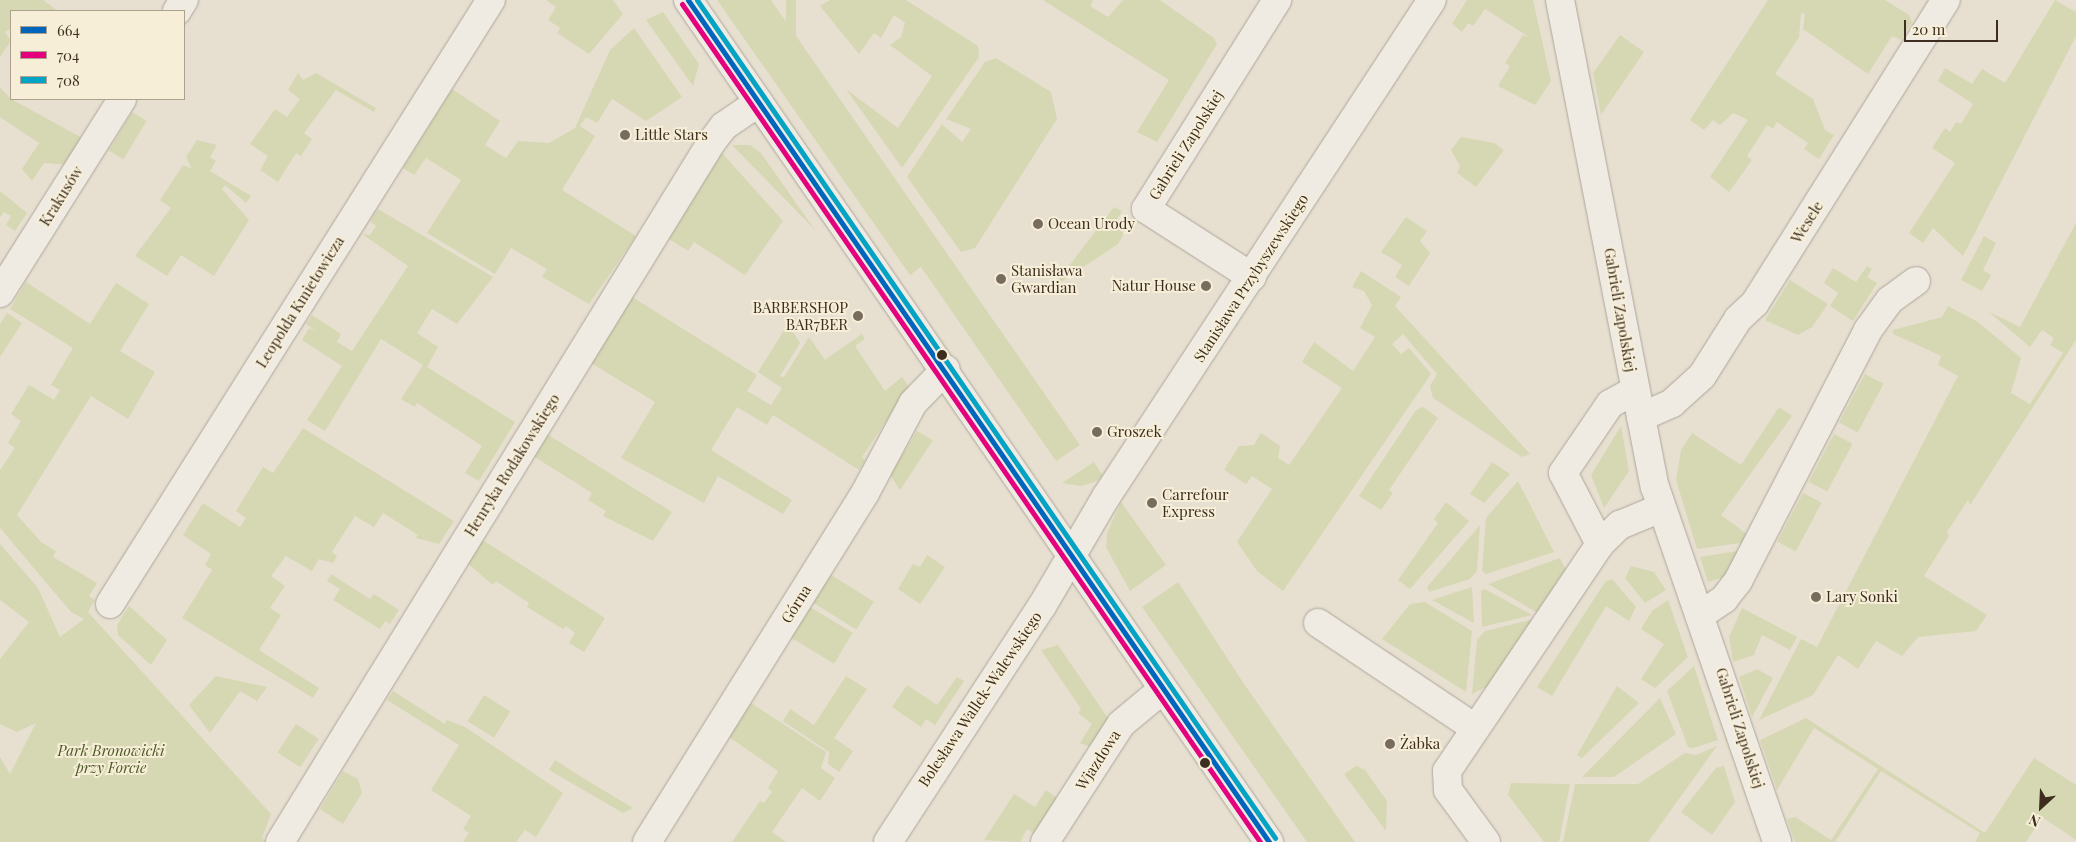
<!DOCTYPE html>
<meta charset="utf-8">
<style>
body{margin:0}
#map{position:relative;width:2076px;height:842px;overflow:hidden;background:#e7e0d1;font-family:"Playfair Display",serif}
div>[style]{position:absolute}
.green>*{inset:0;background:#d6d7b3;transform-origin:0 0}
.roads{filter:drop-shadow(0 0 1px #ada599) drop-shadow(0 0 1px #ada599)}
.minor>*{height:28px;margin:-14px;padding:0 14px;transform-origin:14px;border-radius:14px;background:#efebe3}
.tertiary>*{height:28px;margin:-14px;padding:0 14px;transform-origin:14px;border-radius:14px;background:#efebe3}
.bus-1>*{height:5px;margin:-2.5px;padding:0 2.5px;transform-origin:2.5px;border-radius:2.5px;background:#0065bd}
.bus-2>*{height:5px;margin:-2.5px;padding:0 2.5px;transform-origin:2.5px;border-radius:2.5px;background:#e5007d}
.bus-3>*{height:5px;margin:-2.5px;padding:0 2.5px;transform-origin:2.5px;border-radius:2.5px;background:#03a3c5}
.dots>*{width:14px;height:14px;translate:-50% -50%;box-sizing:border-box;border:2px solid #f7eed8;border-radius:50%}
span{translate:-50% -50%;white-space:nowrap;text-align:center;line-height:1.15;-webkit-text-stroke:4px #f7eed8;paint-order:stroke}
.poi-label{font-size:15px;color:#3d2e20}
.left{translate:0 -50%;text-align:left}
.right{translate:-100% -50%;text-align:right}
.street-label{font-size:15px;color:#3d2e20}
.park-label{font-size:15px;color:#4d5a26;font-style:italic}
.legend{position:absolute;left:10px;top:10px;width:175px;height:90px;box-sizing:border-box;background:#f7eed8;border:1px solid #ada18e;margin:0;padding:6px 9px;list-style:none;font-size:15px;color:#3d2e20}
.legend li{display:flex;align-items:center;gap:10px;height:25px}
.legend b{width:25px;border:1px solid #ada18e}
.north{position:absolute;left:2016px;top:782px;width:50px;height:50px;-webkit-text-stroke:4px #f7eed8;paint-order:stroke;rotate:205deg;font-size:14px;font-weight:700;line-height:20px;text-align:center;color:#3d2e20}
.north::after{content:'';display:block;margin:auto;width:18px;height:22px;background:#3d2e20;clip-path:polygon(50% 0,100% 100%,50% 72%,0 100%)}
.scale{position:absolute;left:1904px;top:20px;width:94px;height:22px;box-sizing:border-box;border:2px solid #3d2e20;border-top:0;padding-left:6px;font-size:15px;line-height:18px;white-space:nowrap;color:#3d2e20;-webkit-text-stroke:4px #f7eed8;paint-order:stroke}
</style>
<div id="map">
<div class="green">
<i style="clip-path:polygon(0 0,43px 0,58px 11px,11px 11px,11px 29px,5px 32px,11px 41px,0 57px)"></i>
<i style="clip-path:polygon(546px 0,613px 0,623px 14px,589px 54px,557px 33px,560px 28px,548px 20px,556px 7px)"></i>
<i style="clip-path:polygon(717px 0,771px 0,1080px 445px,1056px 461px,921px 267px,910px 275px)"></i>
<i style="left:786px;top:0;width:10px;height:78px"></i>
<i style="clip-path:polygon(830px 0,906px 0,978px 46px,979px 57px,902px 168px,846px 89px,898px 128px,932px 76px,890px 45px,901px 37px,905px 23px,894px 15px,881px 38px,874px 33px,859px 54px,820px 6px)"></i>
<i style="clip-path:polygon(1043px 0,1093px 0,1090px 6px,1108px 17px,1123px 0,1160px 0,1214px 38px,1217px 44px,1157px 142px,1137px 132px,1169px 80px)"></i>
<i style="clip-path:polygon(1467px 0,1533px 0,1551px 81px,1535px 105px,1498px 86px,1510px 66px,1505px 63px,1523px 35px,1529px 37px,1485px 9px,1473px 26px,1468px 23px,1462px 32px,1452px 24px)"></i>
<i style="clip-path:polygon(1768px 0,1885px 0,1909px 15px,1912px 22px,1901px 40px,1892px 36px,1868px 74px,1803px 29px,1805px 14px,1801px 13px,1799px 37px,1775px 74px,1813px 99px,1825px 130px,1834px 135px,1819px 159px,1804px 149px,1808px 143px,1777px 122px,1773px 129px,1767px 125px,1747px 156px,1752px 160px,1729px 192px,1710px 177px,1748px 120px,1733px 113px,1720px 125px,1713px 120px,1704px 130px,1690px 120px)"></i>
<i style="clip-path:polygon(2055px 0,2076px 12px,2076px 36px,1963px 256px,1933px 228px,1923px 243px,1909px 233px,1955px 163px,1932px 148px,1945px 128px,1950px 132px,1956px 122px,1961px 124px,1973px 104px,1938px 81px,1945px 68px,1972px 84px,1982px 69px,2005px 83px)"></i>
<i style="clip-path:polygon(663px 12px,699px 64px,693px 86px,646px 20px)"></i>
<i style="clip-path:polygon(634px 28px,682px 97px,646px 121px,612px 99px,597px 123px,586px 117px,580px 126px,595px 136px,562px 190px,636px 236px,589px 304px,542px 277px,547px 269px,511px 248px,495px 274px,427px 233px,461px 180px,426px 158px,414px 175px,403px 168px,452px 89px,500px 121px,485px 145px,506px 158px,518px 141px,549px 143px,575px 128px,610px 50px)"></i>
<i style="clip-path:polygon(1620px 35px,1644px 52px,1601px 115px,1593px 73px)"></i>
<i style="clip-path:polygon(996px 58px,1051px 92px,1057px 119px,975px 248px,961px 252px,907px 177px,942px 124px,962px 142px,971px 129px,946px 119px,985px 62px)"></i>
<i style="clip-path:polygon(298px 73px,303px 80px,316px 73px,376px 108px,374px 112px,336px 90px,304px 133px,312px 139px,301px 156px,296px 153px,278px 182px,260px 170px,268px 156px,250px 144px,275px 109px,287px 117px,300px 99px,288px 90px)"></i>
<i style="clip-path:polygon(0 87px,11px 99px,86px 140px,71px 165px,44px 163px,32px 181px,22px 169px,39px 143px,0 117px)"></i>
<i style="left:132px;top:112px;width:17px;height:45px;rotate:31deg"></i>
<i style="clip-path:polygon(1461px 137px,1494px 143px,1504px 150px,1476px 187px,1457px 173px,1460px 166px,1451px 150px)"></i>
<i style="clip-path:polygon(197px 140px,217px 145px,210px 157px,216px 161px,210px 171px,251px 196px,246px 203px,225px 185px,222px 189px,249px 220px,214px 276px,181px 255px,167px 276px,135px 256px,171px 208px,160px 200px,183px 165px,192px 169px,186px 157px)"></i>
<i style="clip-path:polygon(732px 145px,750px 145px,761px 153px,815px 230px)"></i>
<i style="clip-path:polygon(722px 153px,783px 221px,745px 275px,694px 242px,688px 251px,669px 239px)"></i>
<i style="clip-path:polygon(0 191px,27px 213px,15px 231px,6px 225px,11px 216px,4px 212px,0 217px)"></i>
<i style="clip-path:polygon(1114px 207px,1122px 211px,1113px 226px,1124px 233px,1118px 244px,1052px 288px)"></i>
<i style="clip-path:polygon(378px 209px,493px 277px,457px 324px,432px 309px,417px 333px,438px 347px,427px 367px,515px 422px,479px 481px,465px 473px,482px 446px,417px 403px,415px 407px,401px 399px,423px 365px,381px 339px,325px 431px,307px 420px,342px 366px,302px 340px,309px 328px,316px 331px,306px 324px,312px 315px,341px 334px,337px 342px,352px 351px,408px 266px,362px 234px,370px 235px,376px 226px,370px 221px)"></i>
<i style="clip-path:polygon(1406px 217px,1427px 231px,1420px 241px,1430px 253px,1409px 286px,1395px 277px,1402px 265px,1381px 252px)"></i>
<i style="clip-path:polygon(2076px 223px,2076px 340px,1970px 505px,1968px 500px,1947px 532px,1949px 536px,1924px 576px,1987px 615px,1976px 631px,1918px 637px,1902px 656px,1876px 641px,1858px 669px,1838px 655px,1813px 695px,1759px 720px,1801px 639px,1817px 647px,1958px 376px,1938px 365px,1941px 356px,1893px 334px,1893px 330px,1942px 317px,1948px 306px,1978px 322px,2021px 358px,2011px 393px,2030px 404px,2063px 353px,2050px 345px,2054px 338px,2042px 330px,2030px 347px,1989px 312px,2020px 327px)"></i>
<i style="clip-path:polygon(1984px 236px,1996px 243px,1983px 270px,1991px 275px,1982px 291px,1961px 280px)"></i>
<i style="clip-path:polygon(1867px 266px,1872px 269px,1867px 277px,1877px 283px,1853px 321px,1830px 306px,1838px 293px,1824px 283px,1833px 268px,1856px 282px)"></i>
<i style="clip-path:polygon(1361px 271px,1401px 297px,1395px 306px,1530px 454px,1522px 457px,1433px 398px,1430px 386px,1437px 374px,1403px 334px,1392px 344px,1401px 354px,1409px 348px,1431px 374px,1283px 591px,1257px 571px,1237px 542px,1272px 489px,1252px 476px,1246px 484px,1224px 470px,1239px 446px,1254px 445px,1261px 433px,1280px 446px,1278px 458px,1289px 465px,1307px 439px,1342px 388px,1302px 362px,1314px 342px,1353px 371px,1375px 337px,1360px 328px,1372px 305px,1364px 291px,1352px 287px)"></i>
<i style="clip-path:polygon(1790px 280px,1828px 304px,1812px 327px,1798px 335px,1765px 320px)"></i>
<i style="clip-path:polygon(26px 282px,90px 324px,116px 283px,149px 304px,120px 351px,155px 372px,128px 419px,91px 396px,17px 515px,41px 542px,56px 551px,53px 557px,97px 583px,89px 596px,95px 600px,88px 612px,271px 814px,262px 838px,268px 842px,0 842px,0 757px,10px 774px,36px 723px,17px 732px,0 724px,0 659px,29px 622px,0 600px,0 544px,38px 588px,60px 637px,84px 619px,71px 612px,0 528px,0 470px,15px 448px,8px 443px,21px 421px,11px 414px,29px 385px,54px 400px,60px 390px,51px 385px,73px 348px,10px 309px)"></i>
<i style="clip-path:polygon(632px 297px,757px 375px,747px 391px,771px 405px,782px 388px,758px 372px,788px 324px,800px 343px,780px 376px,784px 377px,809px 337px,825px 360px,862px 334px,865px 339px,855px 346px,885px 391px,902px 377px,909px 387px,862px 457px,865px 460px,859px 470px,773px 415px,767px 425px,737px 407px,711px 450px,792px 500px,783px 514px,718px 476px,704px 503px,621px 458px,655px 402px,591px 363px)"></i>
<i style="clip-path:polygon(7px 313px,22px 323px,0 357px,0 324px)"></i>
<i style="left:1865px;top:374px;width:21px;height:55px;rotate:28deg"></i>
<i style="clip-path:polygon(1423px 407px,1438px 418px,1389px 490px,1393px 493px,1381px 510px,1359px 496px,1416px 410px)"></i>
<i style="clip-path:polygon(1779px 407px,1792px 416px,1721px 515px,1751px 537px,1748px 542px,1697px 549px,1676px 480px,1681px 450px,1692px 433px,1741px 465px)"></i>
<i style="clip-path:polygon(1621px 426px,1629px 471px,1604px 508px,1591px 475px)"></i>
<i style="clip-path:polygon(303px 428px,454px 521px,439px 544px,416px 538px,418px 535px,383px 513px,374px 527px,355px 516px,332px 552px,337px 556px,333px 563px,319px 559px,312px 571px,286px 556px,271px 576px,285px 586px,270px 608px,281px 615px,259px 650px,319px 688px,313px 698px,182px 618px,212px 570px,205px 565px,211px 554px,183px 535px,203px 503px,240px 527px,246px 518px,236px 511px,263px 467px,273px 473px)"></i>
<i style="clip-path:polygon(917px 431px,933px 440px,900px 490px,890px 475px)"></i>
<i style="clip-path:polygon(547px 434px,672px 512px,653px 541px,603px 516px,606px 511px,588px 500px,592px 493px,533px 456px)"></i>
<i style="left:1834px;top:434px;width:21px;height:54px;rotate:28deg"></i>
<i style="clip-path:polygon(1094px 462px,1103px 476px,1097px 481px,1081px 486px,1062px 483px)"></i>
<i style="clip-path:polygon(1492px 462px,1510px 474px,1484px 503px,1470px 494px)"></i>
<i style="clip-path:polygon(1518px 481px,1554px 552px,1486px 574px,1482px 571px,1486px 518px)"></i>
<i style="left:1803px;top:493px;width:21px;height:55px;rotate:28deg"></i>
<i style="clip-path:polygon(1121px 502px,1166px 565px,1130px 591px,1106px 547px,1107px 533px)"></i>
<i style="clip-path:polygon(1446px 502px,1469px 521px,1410px 589px,1398px 580px,1438px 523px,1434px 519px)"></i>
<i style="clip-path:polygon(1480px 525px,1477px 571px,1470px 579px,1429px 592px,1427px 587px)"></i>
<i style="clip-path:polygon(481px 539px,605px 618px,584px 652px,569px 643px,575px 633px,566px 626px,563px 629px,527px 607px,529px 603px,496px 581px,493px 585px,467px 563px)"></i>
<i style="clip-path:polygon(1744px 550px,1728px 576px,1708px 582px,1700px 557px)"></i>
<i style="clip-path:polygon(927px 555px,945px 567px,920px 604px,898px 589px,913px 564px,920px 567px)"></i>
<i style="clip-path:polygon(1560px 558px,1566px 570px,1538px 613px,1488px 584px)"></i>
<i style="clip-path:polygon(1631px 566px,1654px 572px,1666px 590px,1645px 603px,1625px 578px)"></i>
<i style="left:828px;top:573px;width:54px;height:33px;rotate:32deg"></i>
<i style="clip-path:polygon(331px 574px,370px 599px,374px 594px,399px 610px,390px 624px,385px 621px,380px 629px,333px 600px,340px 589px,327px 581px)"></i>
<i style="clip-path:polygon(1612px 579px,1636px 607px,1629px 621px,1606px 606px,1552px 696px,1537px 687px,1605px 582px)"></i>
<i style="clip-path:polygon(1178px 582px,1242px 681px,1355px 842px,1307px 842px,1142px 607px)"></i>
<i style="clip-path:polygon(1472px 587px,1474px 623px,1432px 600px)"></i>
<i style="clip-path:polygon(1485px 589px,1532px 615px,1482px 627px,1481px 591px)"></i>
<i style="clip-path:polygon(1668px 600px,1688px 657px,1655px 688px,1641px 679px,1664px 644px,1641px 629px,1652px 611px)"></i>
<i style="clip-path:polygon(1425px 602px,1472px 631px,1466px 692px,1382px 639px,1410px 604px)"></i>
<i style="clip-path:polygon(129px 606px,167px 640px,151px 665px,118px 635px,117px 625px)"></i>
<i style="left:808px;top:606px;width:52px;height:36px;rotate:31deg"></i>
<i style="clip-path:polygon(1742px 608px,1797px 637px,1790px 650px,1762px 635px,1754px 655px,1733px 662px,1729px 637px)"></i>
<i style="clip-path:polygon(1534px 619px,1488px 686px,1472px 694px,1477px 640px,1485px 631px)"></i>
<i style="clip-path:polygon(1058px 645px,1112px 724px,1093px 748px,1080px 743px,1092px 724px,1078px 713px,1081px 709px,1041px 650px)"></i>
<i style="clip-path:polygon(1694px 666px,1718px 740px,1693px 748px,1688px 747px,1667px 691px)"></i>
<i style="clip-path:polygon(1757px 669px,1773px 678px,1752px 717px,1739px 677px)"></i>
<i style="clip-path:polygon(216px 676px,267px 687px,257px 701px,240px 691px,210px 733px,189px 705px)"></i>
<i style="clip-path:polygon(846px 676px,867px 689px,834px 738px,853px 751px,839px 772px,828px 764px,829px 752px,783px 721px,790px 709px,814px 725px)"></i>
<i style="clip-path:polygon(957px 677px,964px 681px,935px 725px,926px 719px,921px 727px,892px 707px,907px 685px,937px 705px)"></i>
<i style="clip-path:polygon(1617px 686px,1639px 703px,1582px 758px,1577px 755px)"></i>
<i style="clip-path:polygon(393px 691px,445px 724px,447px 720px,465px 727px,563px 793px,536px 837px,525px 830px,516px 842px,463px 842px,469px 833px,463px 829px,471px 816px,431px 790px,459px 745px,387px 700px)"></i>
<i style="left:484px;top:695px;width:31px;height:31px;rotate:32deg"></i>
<i style="clip-path:polygon(1660px 698px,1676px 734px,1614px 777px,1582px 777px)"></i>
<i style="clip-path:polygon(751px 703px,826px 752px,821px 768px,835px 778px,820px 801px,802px 788px,772px 832px,786px 842px,732px 842px,760px 801px,764px 803px,772px 792px,768px 788px,778px 771px,729px 737px)"></i>
<i style="clip-path:polygon(1806px 718px,1985px 833px,2034px 758px,2076px 785px,2076px 840px,2042px 817px,2026px 842px,1975px 842px,1980px 833px,1881px 771px,1835px 842px,1795px 842px,1787px 819px,1795px 817px,1831px 840px,1878px 769px,1814px 728px,1777px 790px,1760px 740px)"></i>
<i style="left:296px;top:724px;width:27px;height:34px;rotate:33deg"></i>
<i style="clip-path:polygon(1717px 746px,1648px 842px,1563px 842px,1575px 784px,1638px 784px,1685px 753px,1696px 755px)"></i>
<i style="clip-path:polygon(555px 760px,583px 778px,633px 808px,623px 813px,549px 770px)"></i>
<i style="clip-path:polygon(1356px 766px,1365px 770px,1387px 801px,1386px 831px,1344px 774px)"></i>
<i style="clip-path:polygon(1724px 766px,1735px 802px,1712px 835px,1681px 812px,1716px 768px)"></i>
<i style="clip-path:polygon(343px 771px,358px 779px,362px 793px,343px 824px,320px 809px)"></i>
<i style="clip-path:polygon(1511px 783px,1570px 784px,1559px 842px,1544px 842px,1508px 795px)"></i>
<i style="clip-path:polygon(1046px 790px,1062px 801px,1039px 837px,1027px 829px,1020px 842px,984px 840px,1014px 794px,1035px 807px)"></i>
</div>
<div class="roads">
<div class="minor">
<i style="left:1560px;top:0;width:496px;rotate:79deg"></i>
<i style="left:1655px;top:487px;width:375px;rotate:71deg"></i>
<i style="left:177px;top:11px;width:13px;rotate:-58deg"></i>
<i style="left:1252px;top:277px;width:126px;rotate:-147.3deg"></i>
<i style="left:1146px;top:209px;width:247px;rotate:-57.9deg"></i>
<i style="left:0;top:293px;width:229px;rotate:-57.8deg"></i>
<i style="left:1641px;top:417px;width:34px;rotate:-24deg"></i>
<i style="left:1672px;top:403px;width:40px;rotate:-42deg"></i>
<i style="left:1702px;top:376px;width:67px;rotate:-57.7deg"></i>
<i style="left:1738px;top:319px;width:23px;rotate:-43deg"></i>
<i style="left:1755px;top:303px;width:358px;rotate:-57.8deg"></i>
<i style="left:1600px;top:544px;width:80px;rotate:-117.5deg"></i>
<i style="left:1563px;top:473px;width:83px;rotate:-55.7deg"></i>
<i style="left:1610px;top:404px;width:29px;rotate:-29deg"></i>
<i style="left:110px;top:604px;width:714px;rotate:-57.76deg"></i>
<i style="left:1702px;top:614px;width:27px;rotate:-34deg"></i>
<i style="left:1724px;top:599px;width:23px;rotate:-52deg"></i>
<i style="left:1738px;top:581px;width:283px;rotate:-62.6deg"></i>
<i style="left:1868px;top:330px;width:37px;rotate:-54deg"></i>
<i style="left:1890px;top:300px;width:32px;rotate:-36deg"></i>
<i style="left:1318px;top:623px;width:189px;rotate:33.8deg"></i>
<i style="left:280px;top:842px;width:821px;rotate:-58.34deg"></i>
<i style="left:711px;top:143px;width:21px;rotate:-53deg"></i>
<i style="left:724px;top:126px;width:42px;rotate:-34.4deg"></i>
<i style="left:647px;top:842px;width:411px;rotate:-58deg"></i>
<i style="left:865px;top:493px;width:102px;rotate:-61.9deg"></i>
<i style="left:913px;top:403px;width:47px;rotate:-45.9deg"></i>
<i style="left:888px;top:842px;width:282px;rotate:-56.9deg"></i>
<i style="left:1042px;top:606px;width:126px;rotate:-59.6deg"></i>
<i style="left:1106px;top:497px;width:594px;rotate:-56.74deg"></i>
<i style="left:1045px;top:842px;width:140px;rotate:-57.2deg"></i>
<i style="left:1121px;top:724px;width:53px;rotate:-39.7deg"></i>
<i style="left:1486px;top:842px;width:64px;rotate:-126.2deg"></i>
<i style="left:1448px;top:790px;width:19px;rotate:-93deg"></i>
<i style="left:1447px;top:771px;width:274px;rotate:-56deg"></i>
<i style="left:1600px;top:544px;width:28px;rotate:-44deg"></i>
<i style="left:1620px;top:525px;width:44px;rotate:-22.5deg"></i>
</div>
<div class="tertiary">
<i style="left:688px;top:0;width:1023px;rotate:55.39deg"></i>
</div>
</div>
<div class="bus-1">
<i style="left:688px;top:0;width:1023px;rotate:55.39deg"></i>
</div>
<div class="bus-2">
<i style="left:682px;top:4px;width:1018px;rotate:55.4deg"></i>
</div>
<div class="bus-3">
<i style="left:697px;top:0;width:1018px;rotate:55.4deg"></i>
</div>
<div class="dots">
<i style="left:625px;top:135px;background:#786c5e"></i>
<i style="left:1038px;top:224px;background:#786c5e"></i>
<i style="left:1001px;top:279px;background:#786c5e"></i>
<i style="left:1206px;top:286px;background:#786c5e"></i>
<i style="left:858px;top:316px;background:#786c5e"></i>
<i style="left:942px;top:355px;background:#3d2e20"></i>
<i style="left:1097px;top:432px;background:#786c5e"></i>
<i style="left:1152px;top:503px;background:#786c5e"></i>
<i style="left:1816px;top:597px;background:#786c5e"></i>
<i style="left:1390px;top:744px;background:#786c5e"></i>
<i style="left:1205px;top:763px;background:#3d2e20"></i>
</div>
<div class="poi-label">
<span class="left" style="left:635px;top:135px">Little Stars</span>
<span class="left" style="left:1048px;top:224px">Ocean Urody</span>
<span class="left" style="left:1011px;top:279px">Stanisława<br>Gwardian</span>
<span class="right" style="left:1196px;top:286px">Natur House</span>
<span class="right" style="left:848px;top:316px">BARBERSHOP<br>BAR7BER</span>
<span class="left" style="left:1107px;top:432px">Groszek</span>
<span class="left" style="left:1162px;top:503px">Carrefour<br>Express</span>
<span class="left" style="left:1826px;top:597px">Lary Sonki</span>
<span class="left" style="left:1400px;top:744px">Żabka</span>
</div>
<div class="street-label">
<span style="left:1186px;top:145px;rotate:-58deg">Gabrieli Zapolskiej</span>
<span style="left:61px;top:196px;rotate:-58deg">Krakusów</span>
<span style="left:1807px;top:222px;rotate:-58deg">Wesele</span>
<span style="left:1251px;top:278px;rotate:-57deg">Stanisława Przybyszewskiego</span>
<span style="left:300px;top:302px;rotate:-58deg">Leopolda Kmietowicza</span>
<span style="left:1620px;top:310px;rotate:80deg">Gabrieli Zapolskiej</span>
<span style="left:512px;top:465px;rotate:-58deg">Henryka Rodakowskiego</span>
<span style="left:796px;top:604px;rotate:-58deg">Górna</span>
<span style="left:980px;top:699px;rotate:-56deg">Bolesława Wallek-Walewskiego</span>
<span style="left:1740px;top:728px;rotate:72deg">Gabrieli Zapolskiej</span>
<span style="left:1098px;top:760px;rotate:-57deg">Wjazdowa</span>
</div>
<div class="park-label">
<span style="left:111px;top:759px">Park Bronowicki<br>przy Forcie</span>
</div>
<ul class="legend">
<li><b style="height:6px;background:#0065bd"></b>664</li>
<li><b style="height:6px;background:#e5007d"></b>704</li>
<li><b style="height:6px;background:#03a3c5"></b>708</li>
</ul>
<div class="north">N</div>
<div class="scale">20 m</div>
</div>
